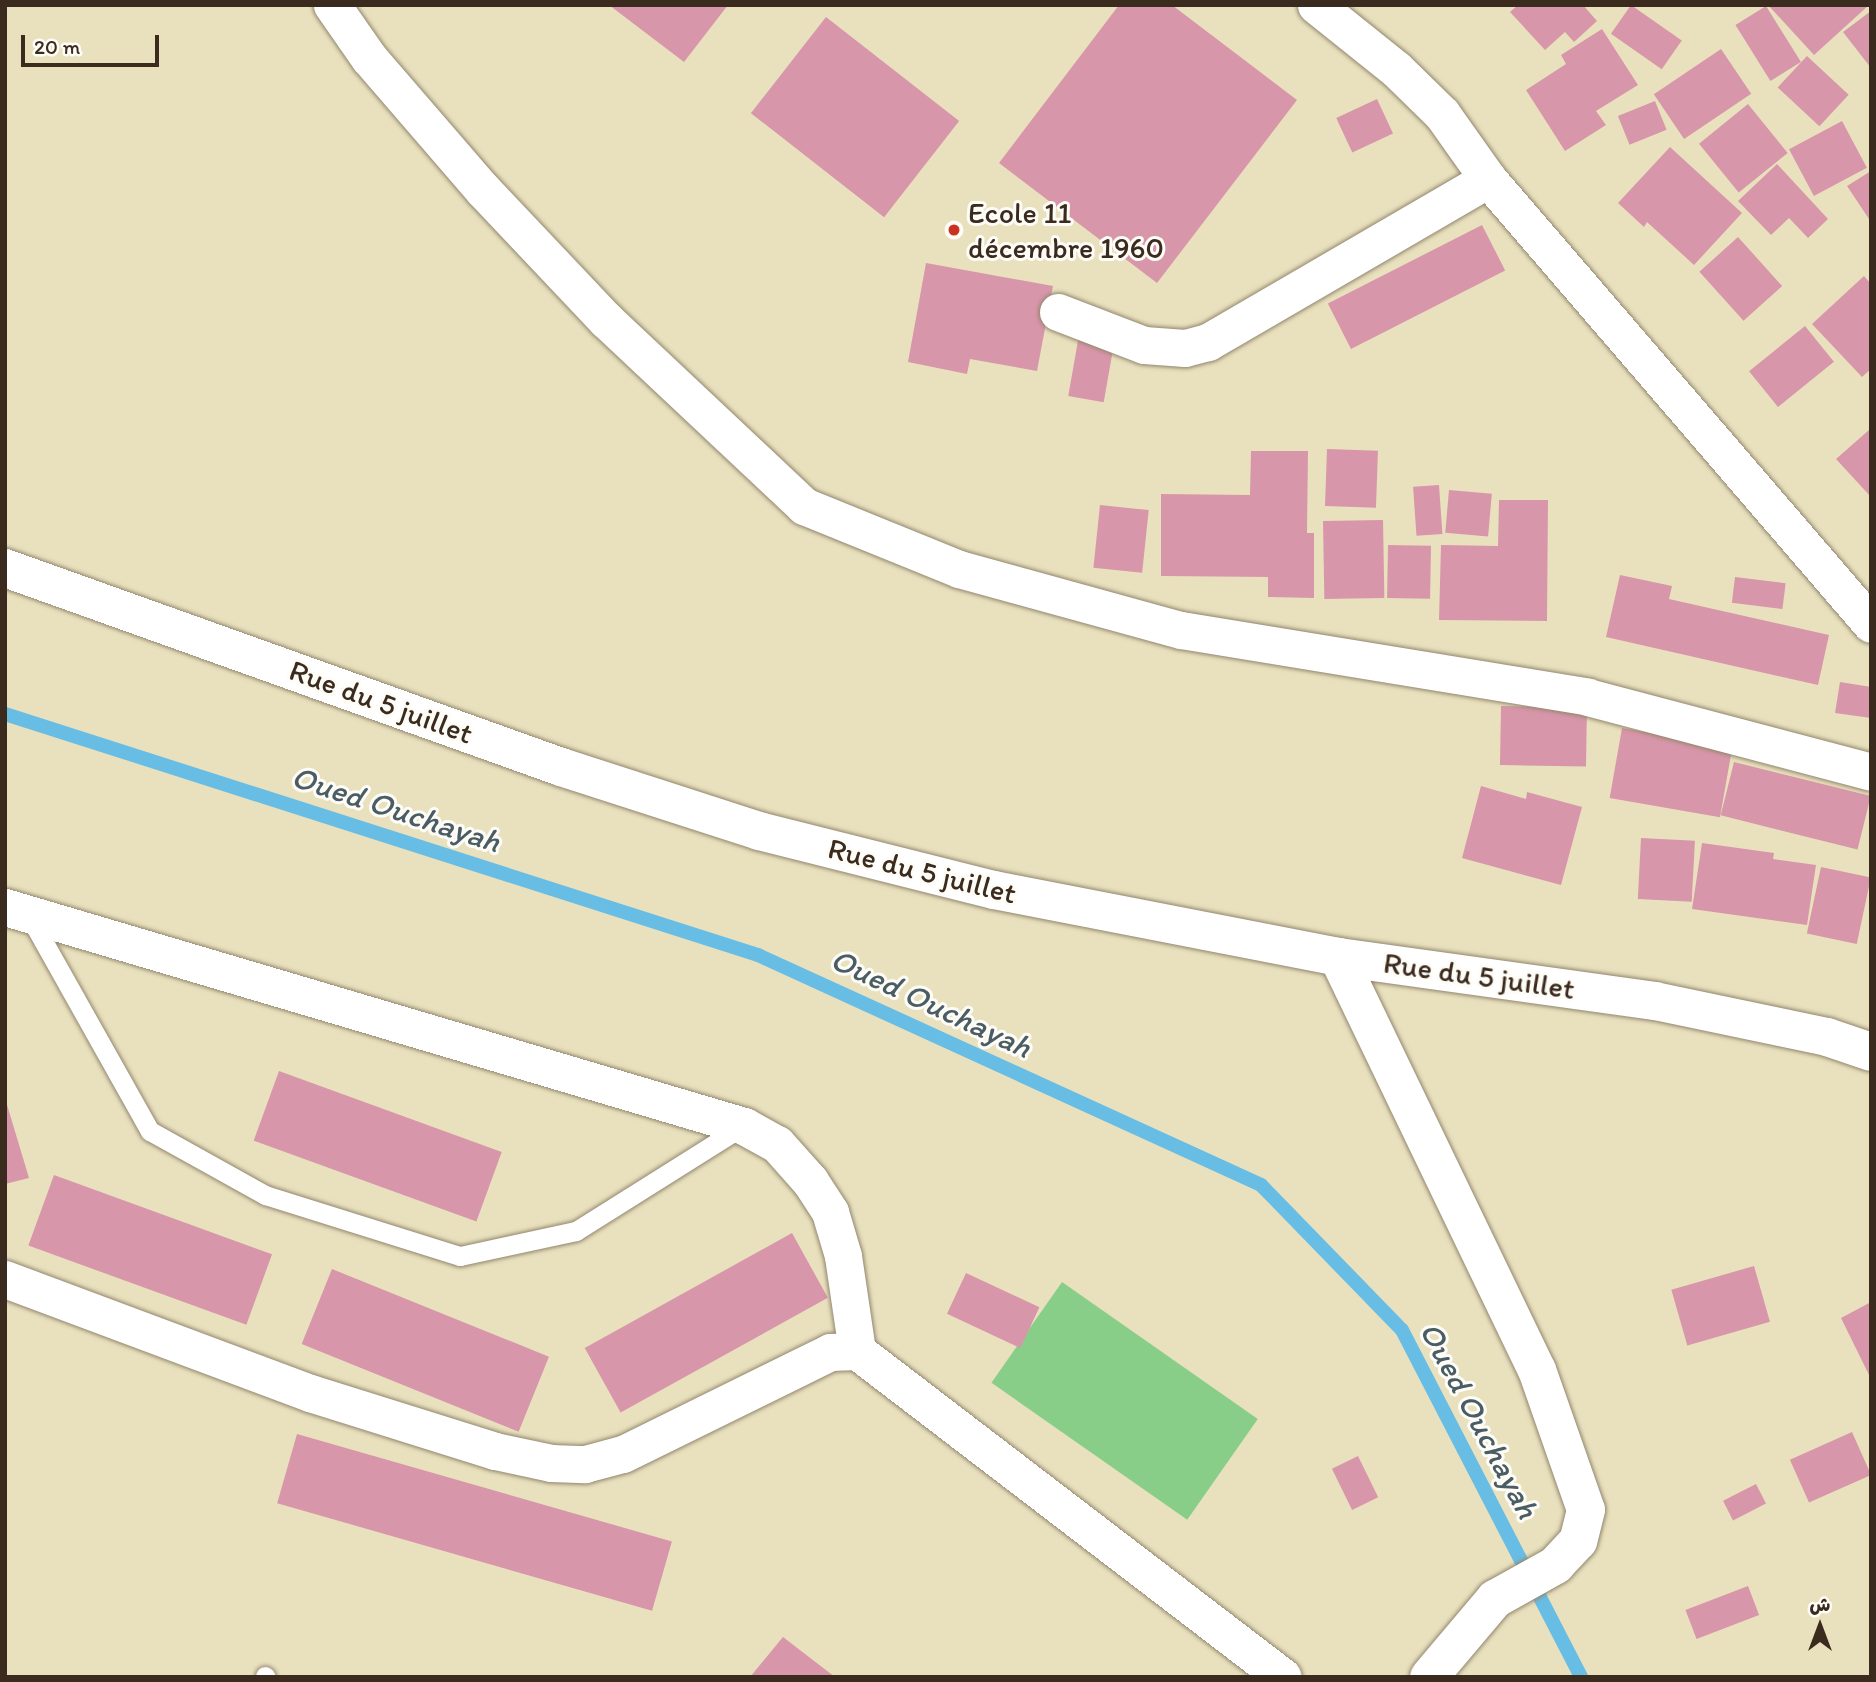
<!DOCTYPE html>
<meta charset="utf-8">
<style>
body{margin:0}
#map{position:relative;width:1876px;height:1682px;overflow:hidden;background:#e9e1be;font-family:Itim,"Playpen Sans Arabic",sans-serif}
div>[style]{position:absolute}
.green>*{inset:0;background:#89ce88;transform-origin:0 0}
.stream>*{height:14px;margin:-7px;padding:0 7px;transform-origin:7px;border-radius:7px;background:#68bde5}
.building>*{inset:0;background:#d896aa;transform-origin:0 0}
.roads{filter:drop-shadow(0 0 2px #92866e) drop-shadow(0 0 2px #92866e)}
.lane>*{height:19px;margin:-9.5px;padding:0 9.5px;transform-origin:9.5px;border-radius:9.5px;background:#fff}
.street>*{height:37px;margin:-18.5px;padding:0 18.5px;transform-origin:18.5px;border-radius:18.5px;background:#fff}
.secondary>*{height:38px;margin:-19px;padding:0 19px;transform-origin:19px;border-radius:19px;background:#fff}
.dots>*{width:19px;height:19px;translate:-50% -50%;box-sizing:border-box;border:4px solid #fdfcf7;border-radius:50%}
span{translate:-50% -50%;white-space:nowrap;text-align:center;line-height:1.15;-webkit-text-stroke:6px #fdfcf7;paint-order:stroke}
.poi-label{font-size:30px;color:#3b2a1e}
.left{translate:0 -50%;text-align:left}
.street-label{font-size:30px;color:#3b2a1e}
.water-label{font-size:32px;color:#4b5d64;font-style:italic}
.frame{position:absolute;inset:0;border:7px solid #3b2a1e;pointer-events:none}
.north{position:absolute;left:1785px;top:1591px;width:70px;height:70px;-webkit-text-stroke:5px #fdfcf7;paint-order:stroke;rotate:0deg;font-size:19px;font-weight:700;line-height:28px;text-align:center;color:#3b2a1e}
.north::after{content:'';display:block;margin:auto;width:24px;height:32px;background:#3b2a1e;clip-path:polygon(50% 0,100% 100%,50% 72%,0 100%)}
.scale{position:absolute;left:21px;top:35px;width:138px;height:32px;box-sizing:border-box;border:4px solid #3b2a1e;border-top:0;padding-left:9px;font-size:21px;line-height:24px;white-space:nowrap;color:#3b2a1e;-webkit-text-stroke:5px #fdfcf7;paint-order:stroke}
</style>
<div id="map">
<div class="green">
<i style="left:1062px;top:1282px;width:239px;height:123px;rotate:35deg"></i>
</div>
<div class="stream">
<i style="left:5px;top:714px;width:791px;rotate:17.75deg"></i>
<i style="left:758px;top:955px;width:553px;rotate:24.57deg"></i>
<i style="left:1261px;top:1185px;width:202px;rotate:45.8deg"></i>
<i style="left:1402px;top:1330px;width:390px;rotate:62.7deg"></i>
</div>
<div class="building">
<i style="clip-path:polygon(609px 5px,728px 5px,684px 62px)"></i>
<i style="clip-path:polygon(1119px 5px,1172px 5px,1297px 100px,1157px 283px,999px 163px)"></i>
<i style="clip-path:polygon(1518px 5px,1583px 5px,1597px 21px,1574px 42px,1565px 32px,1545px 50px,1510px 12px)"></i>
<i style="left:1631px;top:5px;width:62px;height:35px;rotate:35deg"></i>
<i style="clip-path:polygon(1768px 5px,1869px 5px,1814px 55px)"></i>
<i style="left:1766px;top:6px;width:66px;height:36px;rotate:58deg"></i>
<i style="clip-path:polygon(1871px 11px,1871px 68px,1843px 32px)"></i>
<i style="left:826px;top:17px;width:169px;height:122px;rotate:38deg"></i>
<i style="clip-path:polygon(1602px 29px,1638px 85px,1596px 111px,1606px 125px,1565px 151px,1526px 90px,1566px 64px,1561px 55px)"></i>
<i style="left:1721px;top:49px;width:54px;height:81px;rotate:56deg"></i>
<i style="left:1807px;top:56px;width:57px;height:43px;rotate:43deg"></i>
<i style="left:1377px;top:99px;width:38px;height:45px;rotate:65deg"></i>
<i style="left:1655px;top:101px;width:31px;height:40px;rotate:68deg"></i>
<i style="left:1748px;top:104px;width:63px;height:63px;rotate:51deg"></i>
<i style="left:1842px;top:121px;width:53px;height:60px;rotate:62deg"></i>
<i style="clip-path:polygon(1670px 147px,1742px 213px,1694px 265px,1647px 222px,1644px 227px,1618px 203px)"></i>
<i style="clip-path:polygon(1777px 164px,1828px 219px,1808px 238px,1789px 218px,1771px 235px,1738px 201px)"></i>
<i style="clip-path:polygon(1871px 171px,1871px 222px,1847px 186px)"></i>
<i style="left:1482px;top:225px;width:51px;height:173px;rotate:63deg"></i>
<i style="left:1738px;top:237px;width:66px;height:52px;rotate:48deg"></i>
<i style="clip-path:polygon(926px 263px,1053px 286px,1037px 371px,970px 359px,967px 374px,908px 362px)"></i>
<i style="clip-path:polygon(1864px 276px,1871px 284px,1871px 369px,1862px 377px,1812px 324px)"></i>
<i style="left:1805px;top:326px;width:46px;height:72px;rotate:51deg"></i>
<i style="left:1079px;top:335px;width:36px;height:62px;rotate:10deg"></i>
<i style="clip-path:polygon(1869px 430px,1871px 432px,1871px 497px,1836px 459px)"></i>
<i style="left:1327px;top:449px;width:51px;height:57px;rotate:2deg"></i>
<i style="clip-path:polygon(1251px 451px,1308px 451px,1307px 533px,1314px 533px,1314px 598px,1268px 597px,1268px 577px,1161px 576px,1161px 494px,1250px 495px)"></i>
<i style="left:1439px;top:485px;width:49px;height:26px;rotate:86deg"></i>
<i style="left:1449px;top:490px;width:43px;height:43px;rotate:5deg"></i>
<i style="clip-path:polygon(1499px 500px,1548px 500px,1547px 621px,1439px 620px,1441px 545px,1498px 546px)"></i>
<i style="left:1100px;top:505px;width:49px;height:63px;rotate:6deg"></i>
<i style="left:1383px;top:520px;width:78px;height:60px;rotate:89deg"></i>
<i style="left:1388px;top:545px;width:43px;height:53px;rotate:1deg"></i>
<i style="clip-path:polygon(1620px 575px,1672px 586px,1669px 599px,1829px 635px,1818px 685px,1606px 637px)"></i>
<i style="left:1735px;top:577px;width:51px;height:26px;rotate:7deg"></i>
<i style="clip-path:polygon(1840px 682px,1871px 687px,1871px 718px,1835px 713px)"></i>
<i style="left:1501px;top:706px;width:86px;height:59px;rotate:1deg"></i>
<i style="left:1622px;top:728px;width:112px;height:71px;rotate:10deg"></i>
<i style="left:1734px;top:762px;width:141px;height:55px;rotate:14deg"></i>
<i style="clip-path:polygon(1481px 786px,1526px 799px,1527px 792px,1582px 807px,1561px 885px,1462px 858px)"></i>
<i style="left:1641px;top:838px;width:54px;height:61px;rotate:3deg"></i>
<i style="clip-path:polygon(1702px 843px,1774px 853px,1773px 859px,1816px 865px,1807px 925px,1692px 909px)"></i>
<i style="left:1821px;top:867px;width:51px;height:68px;rotate:12deg"></i>
<i style="left:279px;top:1071px;width:237px;height:74px;rotate:20deg"></i>
<i style="clip-path:polygon(5px 1098px,29px 1178px,5px 1184px)"></i>
<i style="left:54px;top:1175px;width:232px;height:75px;rotate:20deg"></i>
<i style="left:792px;top:1233px;width:74px;height:237px;rotate:61deg"></i>
<i style="left:1754px;top:1266px;width:58px;height:86px;rotate:74deg"></i>
<i style="left:332px;top:1269px;width:234px;height:81px;rotate:22deg"></i>
<i style="left:966px;top:1273px;width:81px;height:45px;rotate:25deg"></i>
<i style="clip-path:polygon(1871px 1302px,1871px 1379px,1841px 1318px)"></i>
<i style="left:1852px;top:1432px;width:47px;height:68px;rotate:66deg"></i>
<i style="left:297px;top:1434px;width:390px;height:72px;rotate:16deg"></i>
<i style="left:1358px;top:1456px;width:46px;height:29px;rotate:64deg"></i>
<i style="left:1756px;top:1484px;width:22px;height:37px;rotate:63deg"></i>
<i style="left:1748px;top:1586px;width:31px;height:67px;rotate:69deg"></i>
<i style="clip-path:polygon(783px 1637px,835px 1677px,750px 1677px)"></i>
</div>
<div class="roads">
<div class="lane">
<i style="left:28px;top:914px;width:249px;rotate:60.7deg"></i>
<i style="left:150px;top:1131px;width:132px;rotate:29.1deg"></i>
<i style="left:265px;top:1195px;width:204px;rotate:17.4deg"></i>
<i style="left:460px;top:1256px;width:119px;rotate:-12.2deg"></i>
<i style="left:576px;top:1231px;width:197px;rotate:-32.2deg"></i>
<i style="left:265px;top:1676px;width:1px;rotate:45deg"></i>
</div>
<div class="street">
<i style="left:332px;top:5px;width:65px;rotate:55.1deg"></i>
<i style="left:369px;top:58px;width:174px;rotate:49.2deg"></i>
<i style="left:483px;top:190px;width:179px;rotate:46.6deg"></i>
<i style="left:606px;top:320px;width:272px;rotate:43.2deg"></i>
<i style="left:804px;top:506px;width:167px;rotate:22.1deg"></i>
<i style="left:959px;top:569px;width:230px;rotate:15.4deg"></i>
<i style="left:1181px;top:630px;width:412px;rotate:9.3deg"></i>
<i style="left:1588px;top:697px;width:293px;rotate:14.8deg"></i>
<i style="left:1316px;top:5px;width:102px;rotate:38.7deg"></i>
<i style="left:1396px;top:69px;width:64px;rotate:44.4deg"></i>
<i style="left:1442px;top:114px;width:80px;rotate:54.7deg"></i>
<i style="left:1488px;top:179px;width:587px;rotate:49.28deg"></i>
<i style="left:1058px;top:312px;width:92px;rotate:21deg"></i>
<i style="left:1144px;top:345px;width:41px;rotate:4.2deg"></i>
<i style="left:1185px;top:348px;width:24px;rotate:-15deg"></i>
<i style="left:1208px;top:342px;width:324px;rotate:-30.2deg"></i>
<i style="left:5px;top:907px;width:771px;rotate:16.51deg"></i>
<i style="left:744px;top:1126px;width:38px;rotate:29deg"></i>
<i style="left:777px;top:1144px;width:50px;rotate:48.3deg"></i>
<i style="left:810px;top:1181px;width:37px;rotate:57deg"></i>
<i style="left:830px;top:1212px;width:46px;rotate:73.5deg"></i>
<i style="left:843px;top:1256px;width:96px;rotate:81.6deg"></i>
<i style="left:5px;top:1279px;width:326px;rotate:20.5deg"></i>
<i style="left:310px;top:1393px;width:194px;rotate:17.4deg"></i>
<i style="left:495px;top:1451px;width:57px;rotate:12.1deg"></i>
<i style="left:551px;top:1463px;width:34px;rotate:2deg"></i>
<i style="left:585px;top:1464px;width:39px;rotate:-15deg"></i>
<i style="left:623px;top:1454px;width:231px;rotate:-26.2deg"></i>
<i style="left:830px;top:1352px;width:27px;rotate:-2deg"></i>
<i style="left:857px;top:1351px;width:536px;rotate:37.43deg"></i>
</div>
<div class="secondary">
<i style="left:5px;top:568px;width:591px;rotate:19.69deg"></i>
<i style="left:561px;top:767px;width:208px;rotate:17.9deg"></i>
<i style="left:759px;top:831px;width:242px;rotate:14.1deg"></i>
<i style="left:994px;top:890px;width:350px;rotate:11deg"></i>
<i style="left:1338px;top:957px;width:320px;rotate:7.9deg"></i>
<i style="left:1655px;top:1001px;width:176px;rotate:11.8deg"></i>
<i style="left:1827px;top:1037px;width:46px;rotate:18.8deg"></i>
<i style="left:1338px;top:957px;width:458px;rotate:64.3deg"></i>
<i style="left:1537px;top:1370px;width:148px;rotate:70.7deg"></i>
<i style="left:1586px;top:1510px;width:32px;rotate:104deg"></i>
<i style="left:1578px;top:1541px;width:33px;rotate:133deg"></i>
<i style="left:1556px;top:1565px;width:70px;rotate:150.9deg"></i>
<i style="left:1495px;top:1599px;width:102px;rotate:130.2deg"></i>
</div>
</div>
<div class="dots">
<i style="left:954px;top:230px;background:#c8321e"></i>
</div>
<div class="poi-label">
<span class="left" style="left:968px;top:230px">Ecole 11<br>décembre 1960</span>
</div>
<div class="street-label">
<span style="left:381px;top:702px;rotate:20deg">Rue du 5 juillet</span>
<span style="left:922px;top:871px;rotate:14deg">Rue du 5 juillet</span>
<span style="left:1479px;top:976px;rotate:8deg">Rue du 5 juillet</span>
</div>
<div class="water-label">
<span style="left:396px;top:809px;rotate:18deg">Oued Ouchayah</span>
<span style="left:931px;top:1003px;rotate:25deg">Oued Ouchayah</span>
<span style="left:1479px;top:1420px;rotate:62deg">Oued Ouchayah</span>
</div>
<div class="frame"></div>
<div class="north">ش</div>
<div class="scale">20 m</div>
</div>
